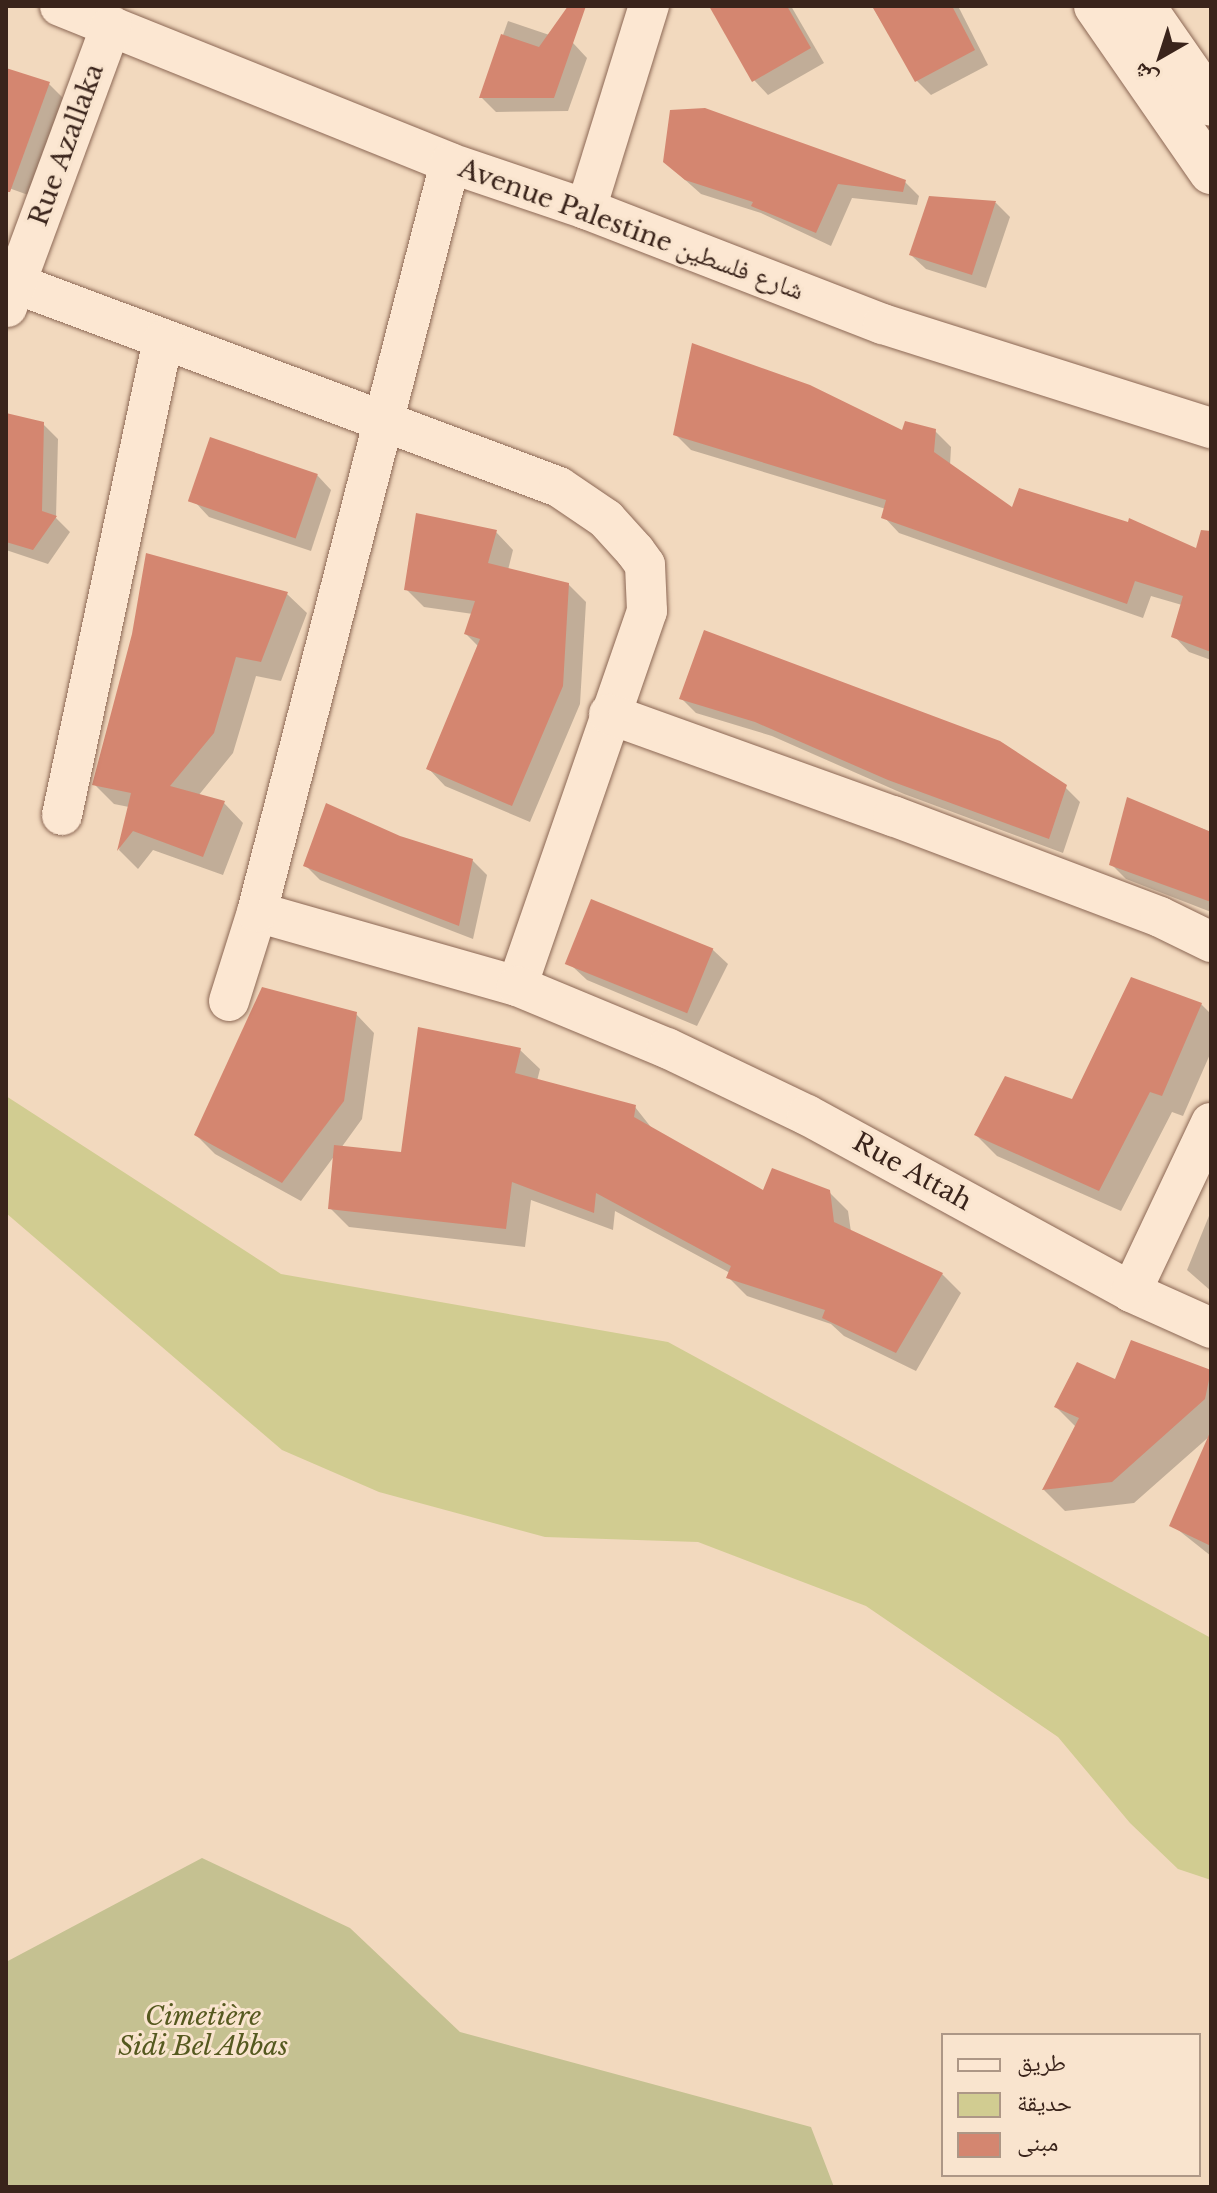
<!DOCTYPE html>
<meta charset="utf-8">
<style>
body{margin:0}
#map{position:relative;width:1217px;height:2193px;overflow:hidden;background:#f2d9be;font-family:"Libre Baskerville","Noto Naskh Arabic",serif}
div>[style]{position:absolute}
.green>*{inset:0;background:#d1cc91}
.cemetery>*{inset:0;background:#c5c191}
.shadow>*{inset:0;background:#0003}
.building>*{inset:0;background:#d48670;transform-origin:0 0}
.roads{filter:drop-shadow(0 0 2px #8c6855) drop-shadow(0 0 2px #8c6855)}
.street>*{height:40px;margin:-20px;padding:0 20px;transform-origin:20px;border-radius:20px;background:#fce7d2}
.secondary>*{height:44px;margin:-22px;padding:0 22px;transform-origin:22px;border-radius:22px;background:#fce7d2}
span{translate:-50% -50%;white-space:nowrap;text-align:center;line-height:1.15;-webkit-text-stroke:6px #f9e4ce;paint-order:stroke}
.street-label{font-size:26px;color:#3a241b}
.park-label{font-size:26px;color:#55591f;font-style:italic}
.frame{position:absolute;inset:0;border:8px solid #3a241b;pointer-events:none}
.legend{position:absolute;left:941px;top:2033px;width:260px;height:144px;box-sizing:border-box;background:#f9e4ce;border:2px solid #ad9786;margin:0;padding:10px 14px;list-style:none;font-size:24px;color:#3a241b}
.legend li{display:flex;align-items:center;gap:16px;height:40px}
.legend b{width:40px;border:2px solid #ad9786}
.north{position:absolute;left:1121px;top:16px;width:80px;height:80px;-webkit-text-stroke:6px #f9e4ce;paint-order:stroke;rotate:219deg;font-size:22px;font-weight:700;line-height:32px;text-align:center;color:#3a241b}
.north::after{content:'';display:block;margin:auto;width:28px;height:36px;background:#3a241b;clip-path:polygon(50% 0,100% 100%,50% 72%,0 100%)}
</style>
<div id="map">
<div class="green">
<i style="clip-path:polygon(6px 1096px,281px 1274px,668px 1342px,1211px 1638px,1211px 1880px,1178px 1869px,1130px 1823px,1058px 1737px,866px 1606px,698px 1542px,545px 1537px,379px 1492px,282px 1450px,6px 1213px)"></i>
</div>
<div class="cemetery">
<i style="clip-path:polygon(202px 1858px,350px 1928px,460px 2032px,811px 2127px,834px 2187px,6px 2187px,6px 1962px)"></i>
</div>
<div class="shadow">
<i style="clip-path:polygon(711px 6px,791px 6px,824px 63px,768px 95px,754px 80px)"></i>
<i style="clip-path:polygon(872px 6px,958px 6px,988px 65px,931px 95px,917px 81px)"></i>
<i style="clip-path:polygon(508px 21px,573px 43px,587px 58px,568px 111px,496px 112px,481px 97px)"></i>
<i style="clip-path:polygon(6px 70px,49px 84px,66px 101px,31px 196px,6px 187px)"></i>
<i style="clip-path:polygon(665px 162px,904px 181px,919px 196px,917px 205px,852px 198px,831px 246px,761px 213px,701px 194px)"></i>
<i style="clip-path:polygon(931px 198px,996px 203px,1010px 217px,986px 288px,926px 269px,911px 255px)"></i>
<i style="clip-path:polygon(6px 415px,43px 424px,58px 439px,56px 518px,70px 532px,48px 564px,6px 550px)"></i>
<i style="clip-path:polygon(935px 431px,951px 447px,950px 466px,1013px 510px,1211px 557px,1211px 660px,1189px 652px,1174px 636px,1182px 605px,1151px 596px,1143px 618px,899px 533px,884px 517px,886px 509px,691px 450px,675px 434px)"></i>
<i style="clip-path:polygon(317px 475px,331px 490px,311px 551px,209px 517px,195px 502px)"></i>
<i style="clip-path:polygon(496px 532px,513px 550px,508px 570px,568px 584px,586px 602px,580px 704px,530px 822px,445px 786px,428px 768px,479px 647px,466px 634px,473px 614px,424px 607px,406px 589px)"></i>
<i style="clip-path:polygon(287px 594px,307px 613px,281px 681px,256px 676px,233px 753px,198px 796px,224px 803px,243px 823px,223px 875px,153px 850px,138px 869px,119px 850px,129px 807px,114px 804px,94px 784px,134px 635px)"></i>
<i style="clip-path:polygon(682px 699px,1065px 787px,1080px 802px,1063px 853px,904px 794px,772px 736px,696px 713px)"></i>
<i style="clip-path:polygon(1129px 800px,1211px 832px,1211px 912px,1126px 879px,1111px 864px)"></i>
<i style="clip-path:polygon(472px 860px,487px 875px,473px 939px,320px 880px,305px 865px)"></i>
<i style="clip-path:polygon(593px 901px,713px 950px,728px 964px,697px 1026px,587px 980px,572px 966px)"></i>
<i style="clip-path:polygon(1201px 1004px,1211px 1014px,1211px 1052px,1183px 1116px,1172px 1112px,1121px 1211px,997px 1156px,976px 1135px,1073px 1102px)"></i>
<i style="clip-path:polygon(356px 1014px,374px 1033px,362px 1119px,341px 1148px,403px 1154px,520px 1050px,540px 1069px,537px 1081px,635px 1107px,654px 1131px,764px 1192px,828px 1191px,848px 1211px,851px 1232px,942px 1274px,961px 1293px,916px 1371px,844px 1336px,831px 1324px,747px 1296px,728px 1277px,730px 1273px,615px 1211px,613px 1230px,531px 1200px,525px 1247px,349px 1227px,330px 1208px,335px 1155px,301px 1201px,215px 1154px,196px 1135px)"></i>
<i style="clip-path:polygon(1211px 1211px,1211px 1291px,1187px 1270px)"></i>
<i style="clip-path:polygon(1132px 1343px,1211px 1372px,1211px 1435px,1134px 1503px,1065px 1511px,1044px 1490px,1076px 1427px,1056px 1407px,1116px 1382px)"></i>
<i style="clip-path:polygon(1211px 1450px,1211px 1556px,1172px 1525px)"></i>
</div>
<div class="building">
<i style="clip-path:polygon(568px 6px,586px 6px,554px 98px,479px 98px,501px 34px,539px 47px)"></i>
<i style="clip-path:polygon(709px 6px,787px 6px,811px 48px,752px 82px)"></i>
<i style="clip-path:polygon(872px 6px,952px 6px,975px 50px,915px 82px)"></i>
<i style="clip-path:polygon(6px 68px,50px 82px,10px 192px,6px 192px)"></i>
<i style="clip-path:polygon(705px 108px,906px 180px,903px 192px,838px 184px,816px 233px,751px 206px,753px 202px,685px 180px,663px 162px,670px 110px)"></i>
<i style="clip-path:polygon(929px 196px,996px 201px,972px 275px,909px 255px)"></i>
<i style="clip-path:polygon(692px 343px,810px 385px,902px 430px,905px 421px,936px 429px,934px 452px,1012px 507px,1019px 488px,1128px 522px,1129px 518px,1196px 548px,1201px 530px,1211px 531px,1211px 652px,1171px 637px,1183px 596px,1135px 581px,1127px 604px,881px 518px,886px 500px,673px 435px)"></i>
<i style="clip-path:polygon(6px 413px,44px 422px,42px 511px,57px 516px,33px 550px,6px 542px)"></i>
<i style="left:210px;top:437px;width:114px;height:68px;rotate:19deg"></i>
<i style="clip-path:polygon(416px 513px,497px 530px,488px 563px,569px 583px,563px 686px,512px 806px,426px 769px,480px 639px,464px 634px,475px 601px,404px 590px)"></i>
<i style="clip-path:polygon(146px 553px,288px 592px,261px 662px,236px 657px,214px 733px,170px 786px,225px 801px,203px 857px,133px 831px,117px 851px,131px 793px,92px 785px,132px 634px)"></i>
<i style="clip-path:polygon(704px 630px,1000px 741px,1067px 785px,1049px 839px,888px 780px,755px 722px,679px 699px)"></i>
<i style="clip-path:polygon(1127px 797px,1211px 832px,1211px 902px,1109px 865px)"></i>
<i style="clip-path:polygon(326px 803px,400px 836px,473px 859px,459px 926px,303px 866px)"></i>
<i style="left:591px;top:899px;width:132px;height:70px;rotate:22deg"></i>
<i style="clip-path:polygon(1131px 977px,1202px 1003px,1162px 1096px,1150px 1092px,1099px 1191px,974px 1135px,1005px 1076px,1072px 1099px)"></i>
<i style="clip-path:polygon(262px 987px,357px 1012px,344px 1101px,282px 1183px,194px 1135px)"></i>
<i style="clip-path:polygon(418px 1027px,521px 1048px,515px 1073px,636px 1105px,634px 1117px,763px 1190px,772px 1168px,830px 1190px,834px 1222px,943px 1273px,896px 1353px,822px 1318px,825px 1310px,726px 1278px,731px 1266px,596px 1193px,594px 1213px,512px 1182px,506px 1229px,328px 1209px,334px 1145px,401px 1152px)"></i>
<i style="clip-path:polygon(1131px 1340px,1211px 1370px,1205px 1399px,1112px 1482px,1042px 1490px,1079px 1418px,1054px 1407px,1077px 1362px,1115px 1379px)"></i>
<i style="clip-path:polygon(1211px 1430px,1211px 1546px,1169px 1526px)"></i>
</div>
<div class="roads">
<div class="street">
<i style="left:60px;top:6px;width:420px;rotate:21.9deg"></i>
<i style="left:450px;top:163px;width:144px;rotate:18.7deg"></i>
<i style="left:586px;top:209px;width:318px;rotate:21.2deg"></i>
<i style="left:883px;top:324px;width:344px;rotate:17.6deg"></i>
<i style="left:586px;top:209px;width:213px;rotate:-72.8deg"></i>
<i style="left:6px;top:280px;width:590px;rotate:20.52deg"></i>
<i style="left:559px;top:487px;width:57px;rotate:34.2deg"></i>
<i style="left:606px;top:519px;width:43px;rotate:47.8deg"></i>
<i style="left:635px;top:551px;width:17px;rotate:54deg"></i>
<i style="left:645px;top:565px;width:46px;rotate:87.5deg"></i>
<i style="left:647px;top:611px;width:397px;rotate:109.1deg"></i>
<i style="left:7px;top:307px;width:300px;rotate:-69.7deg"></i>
<i style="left:609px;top:714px;width:302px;rotate:19.8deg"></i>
<i style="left:893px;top:816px;width:285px;rotate:20.7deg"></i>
<i style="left:1160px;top:917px;width:57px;rotate:26.1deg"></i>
<i style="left:62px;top:815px;width:485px;rotate:-78deg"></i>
<i style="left:257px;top:912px;width:270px;rotate:15.9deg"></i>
<i style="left:517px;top:986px;width:162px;rotate:22.5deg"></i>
<i style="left:667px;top:1048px;width:155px;rotate:25.6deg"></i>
<i style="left:807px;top:1115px;width:369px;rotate:28.6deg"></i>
<i style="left:1131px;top:1292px;width:88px;rotate:24.2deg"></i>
<i style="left:229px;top:1001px;width:93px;rotate:-72.5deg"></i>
<i style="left:257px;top:912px;width:773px;rotate:-75.55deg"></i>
<i style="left:1131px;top:1292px;width:187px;rotate:-64.7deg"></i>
</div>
<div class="secondary">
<i style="left:1096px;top:6px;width:202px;rotate:55.3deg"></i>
<i style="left:1143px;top:6px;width:119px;rotate:55.2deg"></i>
</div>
</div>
<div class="street-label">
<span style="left:67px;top:145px;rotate:-70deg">Rue Azallaka</span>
<span style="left:631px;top:230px;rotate:20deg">Avenue Palestine شارع فلسطين</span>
<span style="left:912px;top:1172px;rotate:29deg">Rue Attah</span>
</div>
<div class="park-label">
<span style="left:203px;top:2032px">Cimetière<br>Sidi Bel Abbas</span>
</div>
<div class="frame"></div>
<ul class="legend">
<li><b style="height:10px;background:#fce7d2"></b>طريق</li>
<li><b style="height:22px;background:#d1cc91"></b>حديقة</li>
<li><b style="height:22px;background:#d48670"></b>مبنى</li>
</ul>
<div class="north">ش</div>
</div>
